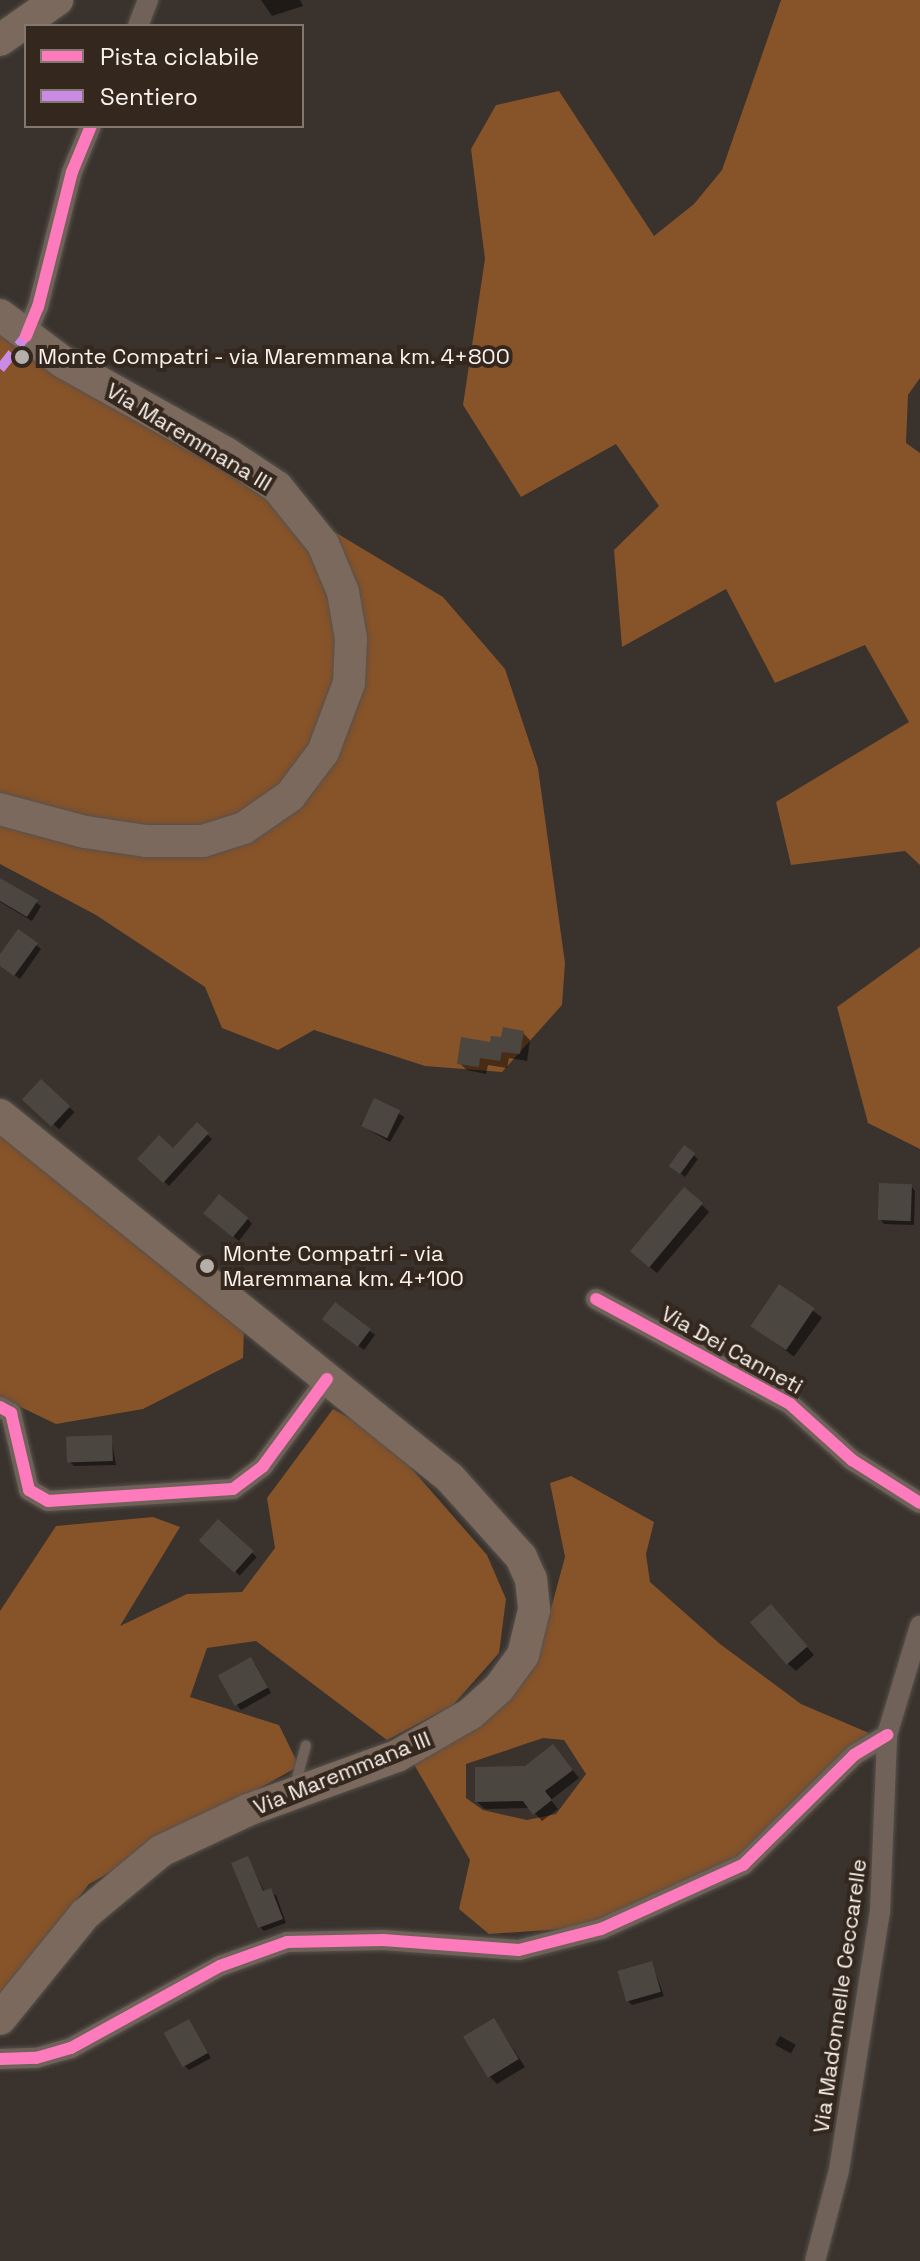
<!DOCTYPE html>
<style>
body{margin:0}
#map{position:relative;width:920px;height:2261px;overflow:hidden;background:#39322d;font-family:"Space Grotesk",sans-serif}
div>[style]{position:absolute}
.forest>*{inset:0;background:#875329}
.shadow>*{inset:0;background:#0007;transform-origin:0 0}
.building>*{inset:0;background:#4c4641;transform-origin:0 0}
.roads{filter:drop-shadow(0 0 2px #57514c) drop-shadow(0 0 2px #57514c)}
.service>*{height:10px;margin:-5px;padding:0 5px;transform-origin:5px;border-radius:5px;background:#706258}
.minor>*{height:20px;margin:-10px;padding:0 10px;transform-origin:10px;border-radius:10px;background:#706258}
.primary>*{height:32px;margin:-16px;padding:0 16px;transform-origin:16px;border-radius:16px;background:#7a695c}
.quiet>*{height:10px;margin-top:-5px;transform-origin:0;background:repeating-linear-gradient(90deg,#ca8be6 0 20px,transparent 0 30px)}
.cycleway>*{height:12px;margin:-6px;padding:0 6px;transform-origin:6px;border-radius:6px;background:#fd7abc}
.dots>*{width:22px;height:22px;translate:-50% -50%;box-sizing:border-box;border:4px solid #34271e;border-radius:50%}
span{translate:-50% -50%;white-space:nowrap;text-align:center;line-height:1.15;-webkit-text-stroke:8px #34271e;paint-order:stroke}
.poi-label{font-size:22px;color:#faf2ec}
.left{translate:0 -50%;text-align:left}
.street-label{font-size:22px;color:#faf2ec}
.legend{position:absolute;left:24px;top:24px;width:280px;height:104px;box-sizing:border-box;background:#34271e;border:2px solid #837870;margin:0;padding:10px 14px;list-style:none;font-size:24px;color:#faf2ec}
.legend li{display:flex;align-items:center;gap:16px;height:40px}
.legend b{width:40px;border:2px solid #837870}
</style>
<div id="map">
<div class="forest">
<i style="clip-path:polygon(781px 0,920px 0,920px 378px,908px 395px,906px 443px,920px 453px,920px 865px,905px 851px,791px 865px,776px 802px,909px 722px,865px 645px,775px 683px,726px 589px,622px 647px,614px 550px,659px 506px,616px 444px,521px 497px,463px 405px,485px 259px,471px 149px,496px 105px,559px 91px,654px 236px,694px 204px,722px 170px)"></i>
<i style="clip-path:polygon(0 331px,443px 597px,505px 669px,538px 768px,565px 963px,562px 1005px,502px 1072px,425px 1066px,314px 1030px,278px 1050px,222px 1028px,205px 987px,96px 915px,0 864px)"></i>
<i style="clip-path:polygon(920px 947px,920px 1149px,868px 1123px,837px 1007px)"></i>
<i style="clip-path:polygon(0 1132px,244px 1328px,243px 1358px,143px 1409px,56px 1424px,6px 1400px,0 1404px)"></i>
<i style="clip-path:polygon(333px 1409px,384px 1437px,487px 1555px,506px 1599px,499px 1653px,453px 1705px,387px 1740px,256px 1641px,207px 1648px,190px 1697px,279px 1725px,299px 1766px,89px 1884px,0 1998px,0 1611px,56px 1526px,153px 1517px,180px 1527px,120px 1626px,187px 1594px,242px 1592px,275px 1548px,267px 1498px)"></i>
<i style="clip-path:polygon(evenodd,571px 1476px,654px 1522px,646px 1554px,650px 1582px,720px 1644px,801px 1704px,869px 1733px,827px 1783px,750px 1855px,578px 1928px,489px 1934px,459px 1909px,470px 1860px,412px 1761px,490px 1715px,525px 1680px,543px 1638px,565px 1557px,550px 1483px,571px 1476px,543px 1738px,564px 1740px,586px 1774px,556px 1814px,527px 1820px,483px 1810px,466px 1798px,466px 1764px,543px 1738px)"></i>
</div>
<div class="shadow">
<i style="clip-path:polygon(261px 0,300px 0,303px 6px,272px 16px)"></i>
<i style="clip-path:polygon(0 880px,41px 906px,32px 921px,0 902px)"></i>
<i style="clip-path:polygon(36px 945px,41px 949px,20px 979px,0 964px,0 958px)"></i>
<i style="clip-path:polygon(523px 1033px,530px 1040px,527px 1061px,509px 1058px,507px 1068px,488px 1065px,486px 1074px,467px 1070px,459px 1063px)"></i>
<i style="left:41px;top:1082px;width:45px;height:23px;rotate:42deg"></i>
<i style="left:375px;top:1100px;width:34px;height:29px;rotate:30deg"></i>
<i style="clip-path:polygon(197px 1125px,212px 1139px,169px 1186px,140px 1159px,173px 1151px)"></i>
<i style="clip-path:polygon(684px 1147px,698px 1159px,685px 1177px,675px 1169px)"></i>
<i style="clip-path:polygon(911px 1186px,915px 1191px,914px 1225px,884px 1224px,880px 1219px)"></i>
<i style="clip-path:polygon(702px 1205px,709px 1212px,657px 1273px,639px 1258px)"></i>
<i style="clip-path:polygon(211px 1219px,248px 1219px,252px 1224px,239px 1241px)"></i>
<i style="left:780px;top:1287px;width:52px;height:48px;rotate:36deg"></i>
<i style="clip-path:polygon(335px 1305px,375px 1335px,364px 1350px,329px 1324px)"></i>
<i style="clip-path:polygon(111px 1437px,116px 1465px,74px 1466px,69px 1461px)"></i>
<i style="left:218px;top:1521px;width:53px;height:25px;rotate:43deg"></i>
<i style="clip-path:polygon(778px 1614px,814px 1655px,796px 1671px,788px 1664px)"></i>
<i style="clip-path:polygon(255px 1664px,271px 1693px,241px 1710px,237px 1705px)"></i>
<i style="clip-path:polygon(560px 1754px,579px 1778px,551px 1800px,558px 1809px,542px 1821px,530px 1808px,485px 1809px,477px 1802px,526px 1768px)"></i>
<i style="clip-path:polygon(248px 1859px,265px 1893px,276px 1895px,286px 1923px,264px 1931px,259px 1926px)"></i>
<i style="clip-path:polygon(652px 1964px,664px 1996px,632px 2005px,627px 2000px)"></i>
<i style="clip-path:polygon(494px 2020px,525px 2067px,497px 2084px,489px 2076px)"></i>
<i style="clip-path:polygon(189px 2021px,211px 2058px,189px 2070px,184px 2065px)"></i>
<i style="left:780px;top:2036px;width:18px;height:10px;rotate:29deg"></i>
</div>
<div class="building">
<i style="clip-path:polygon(0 878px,38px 900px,27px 917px,0 901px)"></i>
<i style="clip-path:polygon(18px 929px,38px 943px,14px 976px,0 966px,0 954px)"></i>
<i style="clip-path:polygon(503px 1027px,524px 1031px,520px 1054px,502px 1052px,500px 1061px,480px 1058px,479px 1067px,457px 1064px,461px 1037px,490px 1042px,491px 1036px,501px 1037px)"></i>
<i style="left:41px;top:1079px;width:40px;height:28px;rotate:43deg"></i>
<i style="left:374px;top:1098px;width:29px;height:31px;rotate:25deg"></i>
<i style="clip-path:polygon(197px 1122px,209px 1133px,163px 1183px,137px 1159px,159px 1135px,173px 1148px)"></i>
<i style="left:684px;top:1145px;width:14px;height:26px;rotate:36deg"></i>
<i style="left:879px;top:1183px;width:33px;height:37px;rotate:2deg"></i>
<i style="left:684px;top:1187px;width:25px;height:84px;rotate:40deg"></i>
<i style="left:219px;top:1194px;width:38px;height:25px;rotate:39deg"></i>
<i style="left:779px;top:1284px;width:43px;height:51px;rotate:34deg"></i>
<i style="left:335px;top:1302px;width:45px;height:22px;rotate:37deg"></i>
<i style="left:112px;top:1435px;width:26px;height:46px;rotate:88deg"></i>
<i style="left:218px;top:1519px;width:48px;height:29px;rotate:42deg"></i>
<i style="left:771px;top:1604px;width:56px;height:28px;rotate:49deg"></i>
<i style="left:251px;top:1657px;width:35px;height:38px;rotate:61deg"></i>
<i style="clip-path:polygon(553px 1744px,573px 1770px,545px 1791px,552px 1800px,533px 1815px,523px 1801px,475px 1802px,475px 1767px,525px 1766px)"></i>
<i style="clip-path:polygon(248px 1856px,263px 1891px,271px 1888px,283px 1919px,258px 1928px,231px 1863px)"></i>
<i style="left:652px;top:1961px;width:32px;height:36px;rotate:74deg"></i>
<i style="left:494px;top:2018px;width:48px;height:36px;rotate:59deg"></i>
<i style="left:189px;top:2019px;width:39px;height:29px;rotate:61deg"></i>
</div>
<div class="roads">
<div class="service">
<i style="left:295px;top:1785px;width:41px;rotate:-74.6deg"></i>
</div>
<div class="minor">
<i style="left:138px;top:26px;width:28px;rotate:-69deg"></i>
<i style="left:26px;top:336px;width:31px;rotate:-68deg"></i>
<i style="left:38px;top:307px;width:139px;rotate:-75.9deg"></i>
<i style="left:72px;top:172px;width:50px;rotate:-67.6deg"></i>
<i style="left:596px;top:1299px;width:221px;rotate:28.4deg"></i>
<i style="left:790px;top:1404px;width:84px;rotate:42.1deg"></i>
<i style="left:852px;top:1460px;width:80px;rotate:32.3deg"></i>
<i style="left:0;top:1407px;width:13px;rotate:29deg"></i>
<i style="left:11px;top:1413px;width:79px;rotate:76.8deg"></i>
<i style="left:29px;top:1490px;width:22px;rotate:30deg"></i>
<i style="left:48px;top:1501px;width:185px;rotate:-3.7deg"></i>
<i style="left:233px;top:1489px;width:38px;rotate:-37deg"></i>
<i style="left:263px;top:1466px;width:108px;rotate:-53.7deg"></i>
<i style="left:0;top:2059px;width:36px;rotate:-2deg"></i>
<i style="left:36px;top:2058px;width:36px;rotate:-16deg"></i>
<i style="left:71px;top:2048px;width:170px;rotate:-28.8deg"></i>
<i style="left:220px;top:1966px;width:71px;rotate:-19.7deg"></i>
<i style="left:287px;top:1942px;width:96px;rotate:-1.2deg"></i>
<i style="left:383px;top:1940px;width:136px;rotate:4.2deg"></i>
<i style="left:519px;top:1950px;width:85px;rotate:-14.4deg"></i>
<i style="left:601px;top:1929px;width:156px;rotate:-24.3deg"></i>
<i style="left:743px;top:1865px;width:156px;rotate:-44.7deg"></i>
<i style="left:854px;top:1755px;width:39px;rotate:-31deg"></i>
<i style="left:815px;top:2261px;width:94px;rotate:-75.2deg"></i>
<i style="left:839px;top:2170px;width:261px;rotate:-81deg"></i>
<i style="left:880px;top:1912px;width:177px;rotate:-87.7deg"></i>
<i style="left:887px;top:1735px;width:114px;rotate:-73.2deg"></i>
</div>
<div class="primary">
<i style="left:0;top:40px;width:70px;rotate:-35.1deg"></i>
<i style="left:0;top:315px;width:79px;rotate:36.7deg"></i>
<i style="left:63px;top:362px;width:187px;rotate:29.2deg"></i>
<i style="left:226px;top:453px;width:61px;rotate:33.7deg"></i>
<i style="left:277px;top:487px;width:73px;rotate:51.1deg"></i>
<i style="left:323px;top:544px;width:52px;rotate:67.4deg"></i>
<i style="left:343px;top:592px;width:48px;rotate:80.3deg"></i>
<i style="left:351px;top:639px;width:44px;rotate:92.6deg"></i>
<i style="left:349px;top:683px;width:74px;rotate:110.6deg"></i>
<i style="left:323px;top:752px;width:55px;rotate:126.9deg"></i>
<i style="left:290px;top:796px;width:56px;rotate:145.2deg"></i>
<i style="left:244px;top:828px;width:43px;rotate:162.4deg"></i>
<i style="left:203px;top:841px;width:57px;rotate:180deg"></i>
<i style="left:146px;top:841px;width:62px;rotate:-171.6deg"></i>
<i style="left:85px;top:832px;width:88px;rotate:-164.9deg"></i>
<i style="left:0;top:1115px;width:578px;rotate:38.89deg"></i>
<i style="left:450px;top:1478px;width:106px;rotate:48.1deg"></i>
<i style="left:521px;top:1557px;width:24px;rotate:66deg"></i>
<i style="left:531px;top:1579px;width:31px;rotate:84deg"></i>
<i style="left:534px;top:1610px;width:46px;rotate:103.7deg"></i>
<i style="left:523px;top:1655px;width:41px;rotate:126deg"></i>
<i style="left:499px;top:1688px;width:39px;rotate:138deg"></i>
<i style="left:470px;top:1714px;width:84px;rotate:150.1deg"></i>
<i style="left:397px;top:1756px;width:158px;rotate:160.1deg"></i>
<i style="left:248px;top:1810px;width:96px;rotate:154.8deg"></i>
<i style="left:161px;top:1851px;width:99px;rotate:140.3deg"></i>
<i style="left:85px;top:1914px;width:135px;rotate:129deg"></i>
</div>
</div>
<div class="quiet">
<i style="left:0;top:369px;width:42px;rotate:-51.8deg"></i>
</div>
<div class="cycleway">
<i style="left:26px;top:336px;width:31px;rotate:-68deg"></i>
<i style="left:38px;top:307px;width:139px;rotate:-75.9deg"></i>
<i style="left:72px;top:172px;width:50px;rotate:-67.6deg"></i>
<i style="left:596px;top:1299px;width:221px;rotate:28.4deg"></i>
<i style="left:790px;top:1404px;width:84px;rotate:42.1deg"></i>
<i style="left:852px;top:1460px;width:80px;rotate:32.3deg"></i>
<i style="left:0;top:1407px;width:13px;rotate:29deg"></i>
<i style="left:11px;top:1413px;width:79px;rotate:76.8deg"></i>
<i style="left:29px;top:1490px;width:22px;rotate:30deg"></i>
<i style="left:48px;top:1501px;width:185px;rotate:-3.7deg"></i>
<i style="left:233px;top:1489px;width:38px;rotate:-37deg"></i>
<i style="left:263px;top:1466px;width:108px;rotate:-53.7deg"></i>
<i style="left:0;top:2059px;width:36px;rotate:-2deg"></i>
<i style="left:36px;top:2058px;width:36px;rotate:-16deg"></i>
<i style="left:71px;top:2048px;width:170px;rotate:-28.8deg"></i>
<i style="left:220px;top:1966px;width:71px;rotate:-19.7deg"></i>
<i style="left:287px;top:1942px;width:96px;rotate:-1.2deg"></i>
<i style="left:383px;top:1940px;width:136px;rotate:4.2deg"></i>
<i style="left:519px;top:1950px;width:85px;rotate:-14.4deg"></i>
<i style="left:601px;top:1929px;width:156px;rotate:-24.3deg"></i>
<i style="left:743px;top:1865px;width:156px;rotate:-44.7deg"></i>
<i style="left:854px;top:1755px;width:39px;rotate:-31deg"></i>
</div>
<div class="dots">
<i style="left:22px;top:357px;background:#b6afa9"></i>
<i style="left:207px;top:1266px;background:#b6afa9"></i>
</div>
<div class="poi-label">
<span class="left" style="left:38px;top:357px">Monte Compatri - via Maremmana km. 4+800</span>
<span class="left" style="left:223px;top:1266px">Monte Compatri - via<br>Maremmana km. 4+100</span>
</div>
<div class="street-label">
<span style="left:189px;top:437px;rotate:31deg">Via Maremmana III</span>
<span style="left:732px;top:1350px;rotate:29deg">Via Dei Canneti</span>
<span style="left:342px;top:1773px;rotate:-22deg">Via Maremmana III</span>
<span style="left:840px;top:1996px;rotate:-82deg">Via Madonnelle Ceccarelle</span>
</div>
<ul class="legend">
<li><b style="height:10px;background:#fd7abc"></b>Pista ciclabile</li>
<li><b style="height:10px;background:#ca8be6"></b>Sentiero</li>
</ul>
</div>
